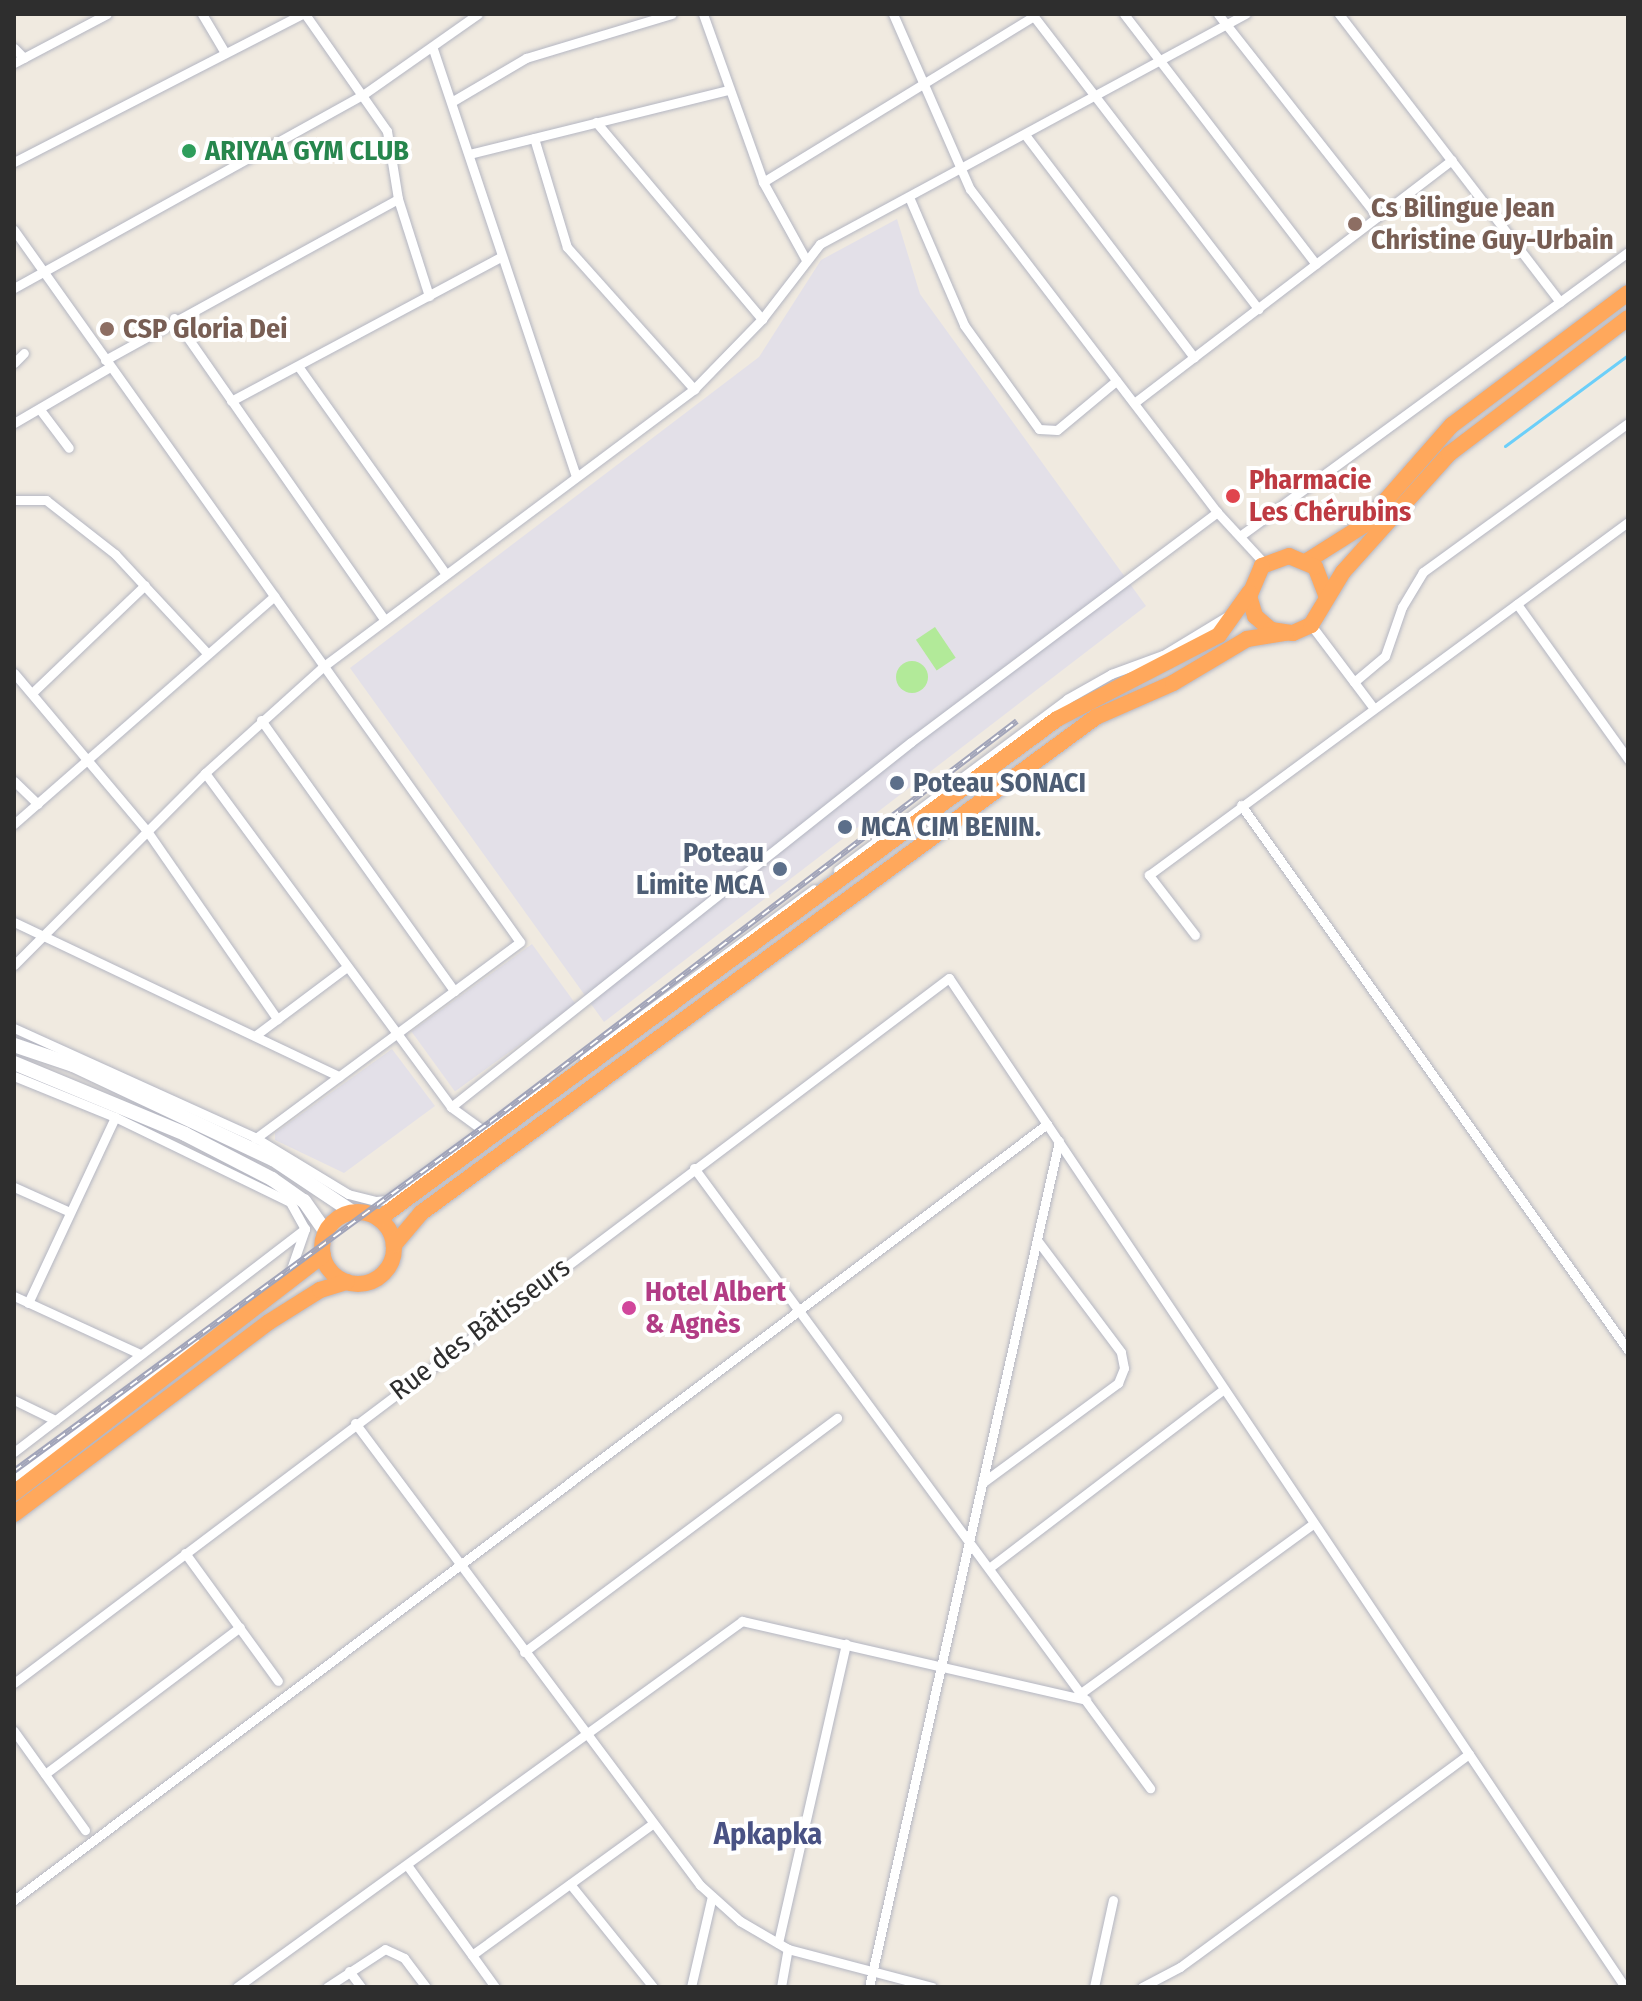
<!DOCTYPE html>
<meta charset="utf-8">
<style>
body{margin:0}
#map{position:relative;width:1642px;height:2001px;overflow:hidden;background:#f0eae0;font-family:"Fira Sans Condensed",sans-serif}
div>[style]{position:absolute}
.industrial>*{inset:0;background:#e3e0e8;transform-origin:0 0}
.green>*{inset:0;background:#b2ea99;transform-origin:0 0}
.round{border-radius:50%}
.stream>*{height:3px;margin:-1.5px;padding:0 1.5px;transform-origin:1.5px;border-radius:1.5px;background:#6ccff9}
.roads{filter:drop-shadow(0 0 2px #b4b6c2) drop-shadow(0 0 2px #b4b6c2)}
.street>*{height:9px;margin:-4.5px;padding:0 4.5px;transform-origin:4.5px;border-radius:4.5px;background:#fff}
.secondary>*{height:14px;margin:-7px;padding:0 7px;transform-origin:7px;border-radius:7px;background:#fff}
.highway>*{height:16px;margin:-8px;padding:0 8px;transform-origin:8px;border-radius:8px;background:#ffa85c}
.highway>.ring{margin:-8px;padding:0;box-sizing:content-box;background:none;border:16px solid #ffa85c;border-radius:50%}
.rail>*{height:6px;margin-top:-3px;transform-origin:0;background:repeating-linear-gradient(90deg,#fff 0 9px,#a1a4b9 0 18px);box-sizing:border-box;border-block:2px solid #a1a4b9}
.dots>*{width:22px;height:22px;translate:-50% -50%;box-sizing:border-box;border:4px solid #fff;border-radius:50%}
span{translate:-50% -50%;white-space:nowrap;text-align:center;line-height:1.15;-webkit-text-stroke:8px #fff;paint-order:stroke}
.leisure-label{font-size:28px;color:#27864d;font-weight:700}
.left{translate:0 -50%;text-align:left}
.education-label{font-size:28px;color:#785e54;font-weight:700}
.health-label{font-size:28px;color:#be3a42;font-weight:700}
.service-label{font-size:28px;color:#4e5e75;font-weight:700}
.right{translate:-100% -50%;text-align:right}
.hotel-label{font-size:28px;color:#b23c85;font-weight:700}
.street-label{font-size:28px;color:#2e2e2e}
.neighbourhood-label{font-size:30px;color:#495284;font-weight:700}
.frame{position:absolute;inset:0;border:16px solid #2e2e2e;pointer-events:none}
</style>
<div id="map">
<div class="industrial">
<i style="clip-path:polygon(897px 219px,920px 294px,1146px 606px,604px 1022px,350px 668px,759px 357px,821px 260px)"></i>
<i style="left:532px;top:944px;width:74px;height:149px;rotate:54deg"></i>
<i style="clip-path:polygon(392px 1049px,435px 1106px,344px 1173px,275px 1140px,275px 1133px)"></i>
</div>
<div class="green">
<i style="left:935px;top:627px;width:37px;height:23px;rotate:56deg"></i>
<i class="round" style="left:896px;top:661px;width:32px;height:32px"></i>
</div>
<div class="stream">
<i style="left:1505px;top:446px;width:153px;rotate:-36.5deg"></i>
</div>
<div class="roads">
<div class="street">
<i style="left:202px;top:14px;width:43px;rotate:59.3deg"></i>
<i style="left:305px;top:14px;width:143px;rotate:55deg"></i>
<i style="left:387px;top:131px;width:69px;rotate:80.8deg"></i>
<i style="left:398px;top:199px;width:102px;rotate:72.3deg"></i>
<i style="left:703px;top:14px;width:178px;rotate:70.3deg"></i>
<i style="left:763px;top:182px;width:89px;rotate:61.1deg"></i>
<i style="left:893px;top:14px;width:191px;rotate:66.3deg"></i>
<i style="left:970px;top:189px;width:407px;rotate:52.6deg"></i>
<i style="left:1217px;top:512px;width:71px;rotate:47.3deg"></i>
<i style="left:1032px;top:14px;width:372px;rotate:52.5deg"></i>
<i style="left:1124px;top:14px;width:315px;rotate:52.5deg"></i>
<i style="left:1218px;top:14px;width:258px;rotate:51.8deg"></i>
<i style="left:1339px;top:14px;width:363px;rotate:52.5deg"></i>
<i style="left:14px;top:48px;width:14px;rotate:45deg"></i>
<i style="left:433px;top:49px;width:450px;rotate:71.5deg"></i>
<i style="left:14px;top:63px;width:105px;rotate:-27.8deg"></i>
<i style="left:453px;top:101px;width:85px;rotate:-30.5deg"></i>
<i style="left:526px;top:58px;width:152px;rotate:-16.8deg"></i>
<i style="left:596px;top:122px;width:258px;rotate:49.9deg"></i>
<i style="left:1026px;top:136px;width:278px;rotate:52.8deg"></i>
<i style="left:534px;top:138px;width:114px;rotate:73.2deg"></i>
<i style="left:567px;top:247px;width:191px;rotate:48.2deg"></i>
<i style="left:469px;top:154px;width:267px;rotate:-13.9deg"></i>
<i style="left:14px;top:162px;width:324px;rotate:-27.2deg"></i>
<i style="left:763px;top:182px;width:318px;rotate:-31.5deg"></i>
<i style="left:909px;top:197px;width:139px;rotate:66.7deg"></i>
<i style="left:964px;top:325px;width:128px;rotate:54.2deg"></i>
<i style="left:1039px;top:429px;width:18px;rotate:3deg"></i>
<i style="left:1057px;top:430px;width:77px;rotate:-39.7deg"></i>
<i style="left:14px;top:230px;width:873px;rotate:54.6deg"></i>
<i style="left:520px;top:942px;width:330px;rotate:143.4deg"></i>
<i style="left:14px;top:288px;width:400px;rotate:-29deg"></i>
<i style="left:364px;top:94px;width:139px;rotate:-35.1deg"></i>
<i style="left:174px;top:318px;width:368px;rotate:55.1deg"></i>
<i style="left:105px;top:360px;width:334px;rotate:-28.8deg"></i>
<i style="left:14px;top:363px;width:14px;rotate:-45deg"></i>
<i style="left:298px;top:366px;width:255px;rotate:54.6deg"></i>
<i style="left:231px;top:401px;width:304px;rotate:-28.1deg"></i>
<i style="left:1134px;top:403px;width:400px;rotate:-37.4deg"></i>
<i style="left:41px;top:411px;width:46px;rotate:52.9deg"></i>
<i style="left:14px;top:423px;width:111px;rotate:-30.3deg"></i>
<i style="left:14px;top:500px;width:32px"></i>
<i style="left:46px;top:500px;width:88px;rotate:38deg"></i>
<i style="left:115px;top:554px;width:135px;rotate:47.1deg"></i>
<i style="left:1240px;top:536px;width:481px;rotate:-36.2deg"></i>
<i style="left:1517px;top:604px;width:191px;rotate:54.4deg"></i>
<i style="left:1311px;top:625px;width:101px;rotate:53deg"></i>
<i style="left:14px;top:673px;width:207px;rotate:49.9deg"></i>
<i style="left:147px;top:831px;width:229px;rotate:55.3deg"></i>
<i style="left:1354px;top:682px;width:40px;rotate:-40deg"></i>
<i style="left:1385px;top:656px;width:52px;rotate:-70.9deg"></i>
<i style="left:1402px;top:607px;width:41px;rotate:-59deg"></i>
<i style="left:1423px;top:572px;width:253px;rotate:-36deg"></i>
<i style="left:32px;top:693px;width:156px;rotate:-43.7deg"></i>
<i style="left:261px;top:720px;width:333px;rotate:54.5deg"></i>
<i style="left:205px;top:773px;width:415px;rotate:53.6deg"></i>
<i style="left:451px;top:1107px;width:41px;rotate:36deg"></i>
<i style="left:14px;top:781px;width:33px;rotate:44deg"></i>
<i style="left:1241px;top:805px;width:668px;rotate:54.62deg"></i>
<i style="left:14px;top:824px;width:346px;rotate:-41.2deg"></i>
<i style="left:838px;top:870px;width:286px;rotate:-36.7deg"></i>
<i style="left:1067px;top:699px;width:51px;rotate:-29.6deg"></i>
<i style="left:1111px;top:674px;width:55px;rotate:-20.1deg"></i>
<i style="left:1163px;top:655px;width:77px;rotate:-31.2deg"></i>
<i style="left:14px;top:922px;width:360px;rotate:25.4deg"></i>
<i style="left:1195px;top:935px;width:76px;rotate:-127.5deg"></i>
<i style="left:1149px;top:875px;width:595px;rotate:-36.39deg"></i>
<i style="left:14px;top:965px;width:271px;rotate:-45.1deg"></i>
<i style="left:205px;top:773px;width:160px;rotate:-42deg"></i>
<i style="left:324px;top:666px;width:462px;rotate:-36.8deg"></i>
<i style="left:694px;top:389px;width:98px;rotate:-45.8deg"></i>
<i style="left:762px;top:319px;width:95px;rotate:-52.3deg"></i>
<i style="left:820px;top:244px;width:484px;rotate:-28.4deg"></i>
<i style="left:14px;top:1028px;width:266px;rotate:24.4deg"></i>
<i style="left:256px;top:1138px;width:108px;rotate:31.3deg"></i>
<i style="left:348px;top:1194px;width:29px;rotate:14deg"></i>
<i style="left:376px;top:1201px;width:11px;rotate:-5deg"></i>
<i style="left:387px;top:1200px;width:196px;rotate:-35.6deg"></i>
<i style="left:256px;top:1035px;width:114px;rotate:-36.8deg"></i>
<i style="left:584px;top:1058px;width:285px;rotate:-36.3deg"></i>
<i style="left:14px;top:1076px;width:109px;rotate:22.1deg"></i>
<i style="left:115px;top:1117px;width:195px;rotate:25.9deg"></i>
<i style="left:290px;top:1202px;width:31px;rotate:61deg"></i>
<i style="left:305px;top:1229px;width:49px;rotate:109.2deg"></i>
<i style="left:451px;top:1107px;width:587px;rotate:-38.43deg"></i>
<i style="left:911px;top:742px;width:383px;rotate:-36.9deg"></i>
<i style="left:694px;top:1168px;width:770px;rotate:53.67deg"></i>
<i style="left:14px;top:1187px;width:61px;rotate:24.1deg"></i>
<i style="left:14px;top:1296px;width:139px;rotate:24.7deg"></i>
<i style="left:28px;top:1303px;width:205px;rotate:-64.9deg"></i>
<i style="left:14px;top:1400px;width:46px;rotate:26deg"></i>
<i style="left:355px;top:1423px;width:577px;rotate:53.25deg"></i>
<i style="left:700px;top:1885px;width:54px;rotate:42deg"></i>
<i style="left:740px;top:1921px;width:56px;rotate:30.3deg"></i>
<i style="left:788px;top:1949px;width:149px;rotate:14.8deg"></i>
<i style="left:14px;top:1452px;width:367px;rotate:-37.5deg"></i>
<i style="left:14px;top:1477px;width:226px;rotate:-36.4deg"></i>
<i style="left:982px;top:1483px;width:169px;rotate:-36.3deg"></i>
<i style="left:1118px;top:1383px;width:16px;rotate:-68deg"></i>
<i style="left:1124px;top:1368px;width:16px;rotate:-101deg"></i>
<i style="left:1121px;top:1352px;width:140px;rotate:-126.9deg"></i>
<i style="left:185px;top:1553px;width:158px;rotate:54deg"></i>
<i style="left:989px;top:1568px;width:295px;rotate:-37.3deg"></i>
<i style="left:524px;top:1652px;width:391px;rotate:-36.8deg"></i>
<i style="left:14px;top:1683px;width:1171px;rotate:-37.02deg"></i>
<i style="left:949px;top:978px;width:1215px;rotate:56.18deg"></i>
<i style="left:1081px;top:1693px;width:288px;rotate:-36.1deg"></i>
<i style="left:14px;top:1731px;width:122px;rotate:54.4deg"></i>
<i style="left:45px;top:1774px;width:244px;rotate:-37deg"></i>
<i style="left:407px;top:1865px;width:150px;rotate:54.2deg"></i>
<i style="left:570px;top:1884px;width:132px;rotate:51.1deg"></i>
<i style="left:14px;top:1900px;width:1292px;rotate:-36.91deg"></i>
<i style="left:778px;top:1943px;width:307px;rotate:-77.2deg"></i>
<i style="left:472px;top:1955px;width:223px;rotate:-36deg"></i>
<i style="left:349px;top:1971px;width:20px;rotate:53deg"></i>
<i style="left:237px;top:1987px;width:624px;rotate:-35.93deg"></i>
<i style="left:742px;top:1621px;width:353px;rotate:12.9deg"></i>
<i style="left:327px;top:1987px;width:69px;rotate:-33.2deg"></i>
<i style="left:385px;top:1949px;width:21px;rotate:25deg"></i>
<i style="left:404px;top:1958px;width:36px;rotate:53deg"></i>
<i style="left:691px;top:1987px;width:93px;rotate:-77deg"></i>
<i style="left:781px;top:1987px;width:39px;rotate:-80deg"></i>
<i style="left:869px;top:1987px;width:867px;rotate:-77.34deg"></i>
<i style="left:1094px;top:1987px;width:89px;rotate:-77.7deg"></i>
<i style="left:1142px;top:1987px;width:43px;rotate:-27.8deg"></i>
<i style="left:1180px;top:1967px;width:359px;rotate:-36.4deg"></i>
</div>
<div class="secondary">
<i style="left:14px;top:1045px;width:62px;rotate:18.7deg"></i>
<i style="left:73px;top:1065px;width:221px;rotate:25.2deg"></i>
<i style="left:273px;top:1159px;width:97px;rotate:33.7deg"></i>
<i style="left:14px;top:1063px;width:185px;rotate:22.5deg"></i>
<i style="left:185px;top:1134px;width:98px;rotate:27.3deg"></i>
<i style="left:272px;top:1179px;width:39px;rotate:35deg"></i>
<i style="left:304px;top:1201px;width:38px;rotate:55deg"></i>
</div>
<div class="highway">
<i style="left:1307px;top:561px;width:67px;rotate:-32.3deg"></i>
<i style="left:1364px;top:525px;width:133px;rotate:-48.7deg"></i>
<i style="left:1452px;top:425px;width:220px;rotate:-36.9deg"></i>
<i style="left:1326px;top:595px;width:30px;rotate:-111deg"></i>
<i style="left:1315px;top:567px;width:28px;rotate:-157deg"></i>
<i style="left:1289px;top:556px;width:29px;rotate:160deg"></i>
<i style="left:1262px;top:566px;width:33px;rotate:113deg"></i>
<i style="left:1249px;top:596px;width:21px;rotate:73deg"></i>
<i style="left:1255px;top:616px;width:21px;rotate:41deg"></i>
<i style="left:1271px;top:630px;width:22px;rotate:8deg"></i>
<i style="left:1293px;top:633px;width:20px;rotate:-24deg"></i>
<i style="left:1311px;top:625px;width:62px;rotate:-58.9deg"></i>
<i style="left:1343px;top:572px;width:159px;rotate:-48.1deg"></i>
<i style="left:1449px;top:454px;width:225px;rotate:-37.2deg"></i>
<i class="ring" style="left:322px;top:1212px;width:56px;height:56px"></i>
<i style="left:379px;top:1219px;width:842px;rotate:-36.41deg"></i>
<i style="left:1057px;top:719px;width:182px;rotate:-27.4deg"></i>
<i style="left:1219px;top:635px;width:52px;rotate:-54.5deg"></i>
<i style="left:394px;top:1245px;width:42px;rotate:-49.8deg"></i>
<i style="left:421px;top:1213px;width:838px;rotate:-36.31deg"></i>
<i style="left:1096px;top:717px;width:84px;rotate:-23.8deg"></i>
<i style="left:1173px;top:683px;width:86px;rotate:-30.7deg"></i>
<i style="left:1247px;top:639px;width:39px;rotate:-9deg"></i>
<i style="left:14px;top:1493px;width:390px;rotate:-37.6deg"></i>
<i style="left:14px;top:1514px;width:319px;rotate:-37deg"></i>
<i style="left:269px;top:1322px;width:60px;rotate:-32.1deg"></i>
<i style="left:320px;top:1290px;width:28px;rotate:-17deg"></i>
</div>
</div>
<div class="rail">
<i style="left:14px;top:1471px;width:590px;rotate:-36.25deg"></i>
<i style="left:490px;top:1122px;width:662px;rotate:-37.27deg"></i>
</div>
<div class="dots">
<i style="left:189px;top:151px;background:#2e9e5b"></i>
<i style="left:1355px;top:224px;background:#8d6e63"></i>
<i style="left:107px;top:329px;background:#8d6e63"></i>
<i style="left:1233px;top:496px;background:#e0444e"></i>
<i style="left:897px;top:783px;background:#5c6f8a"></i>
<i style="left:845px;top:827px;background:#5c6f8a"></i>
<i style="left:780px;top:869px;background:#5c6f8a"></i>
<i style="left:629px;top:1308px;background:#d1479c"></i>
</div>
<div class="leisure-label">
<span class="left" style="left:205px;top:151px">ARIYAA GYM CLUB</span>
</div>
<div class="education-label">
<span class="left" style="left:1371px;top:224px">Cs Bilingue Jean<br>Christine Guy-Urbain</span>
<span class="left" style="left:123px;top:329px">CSP Gloria Dei</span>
</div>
<div class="health-label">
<span class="left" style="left:1249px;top:496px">Pharmacie<br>Les Chérubins</span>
</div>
<div class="service-label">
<span class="left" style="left:913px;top:783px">Poteau SONACI</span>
<span class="left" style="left:861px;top:827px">MCA CIM BENIN.</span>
<span class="right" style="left:764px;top:869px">Poteau<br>Limite MCA</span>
</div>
<div class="hotel-label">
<span class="left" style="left:645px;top:1308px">Hotel Albert<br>&amp; Agnès</span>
</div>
<div class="street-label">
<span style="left:480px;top:1329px;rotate:-37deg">Rue des Bâtisseurs</span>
</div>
<div class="neighbourhood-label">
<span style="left:768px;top:1834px">Apkapka</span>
</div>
<div class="frame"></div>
</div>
